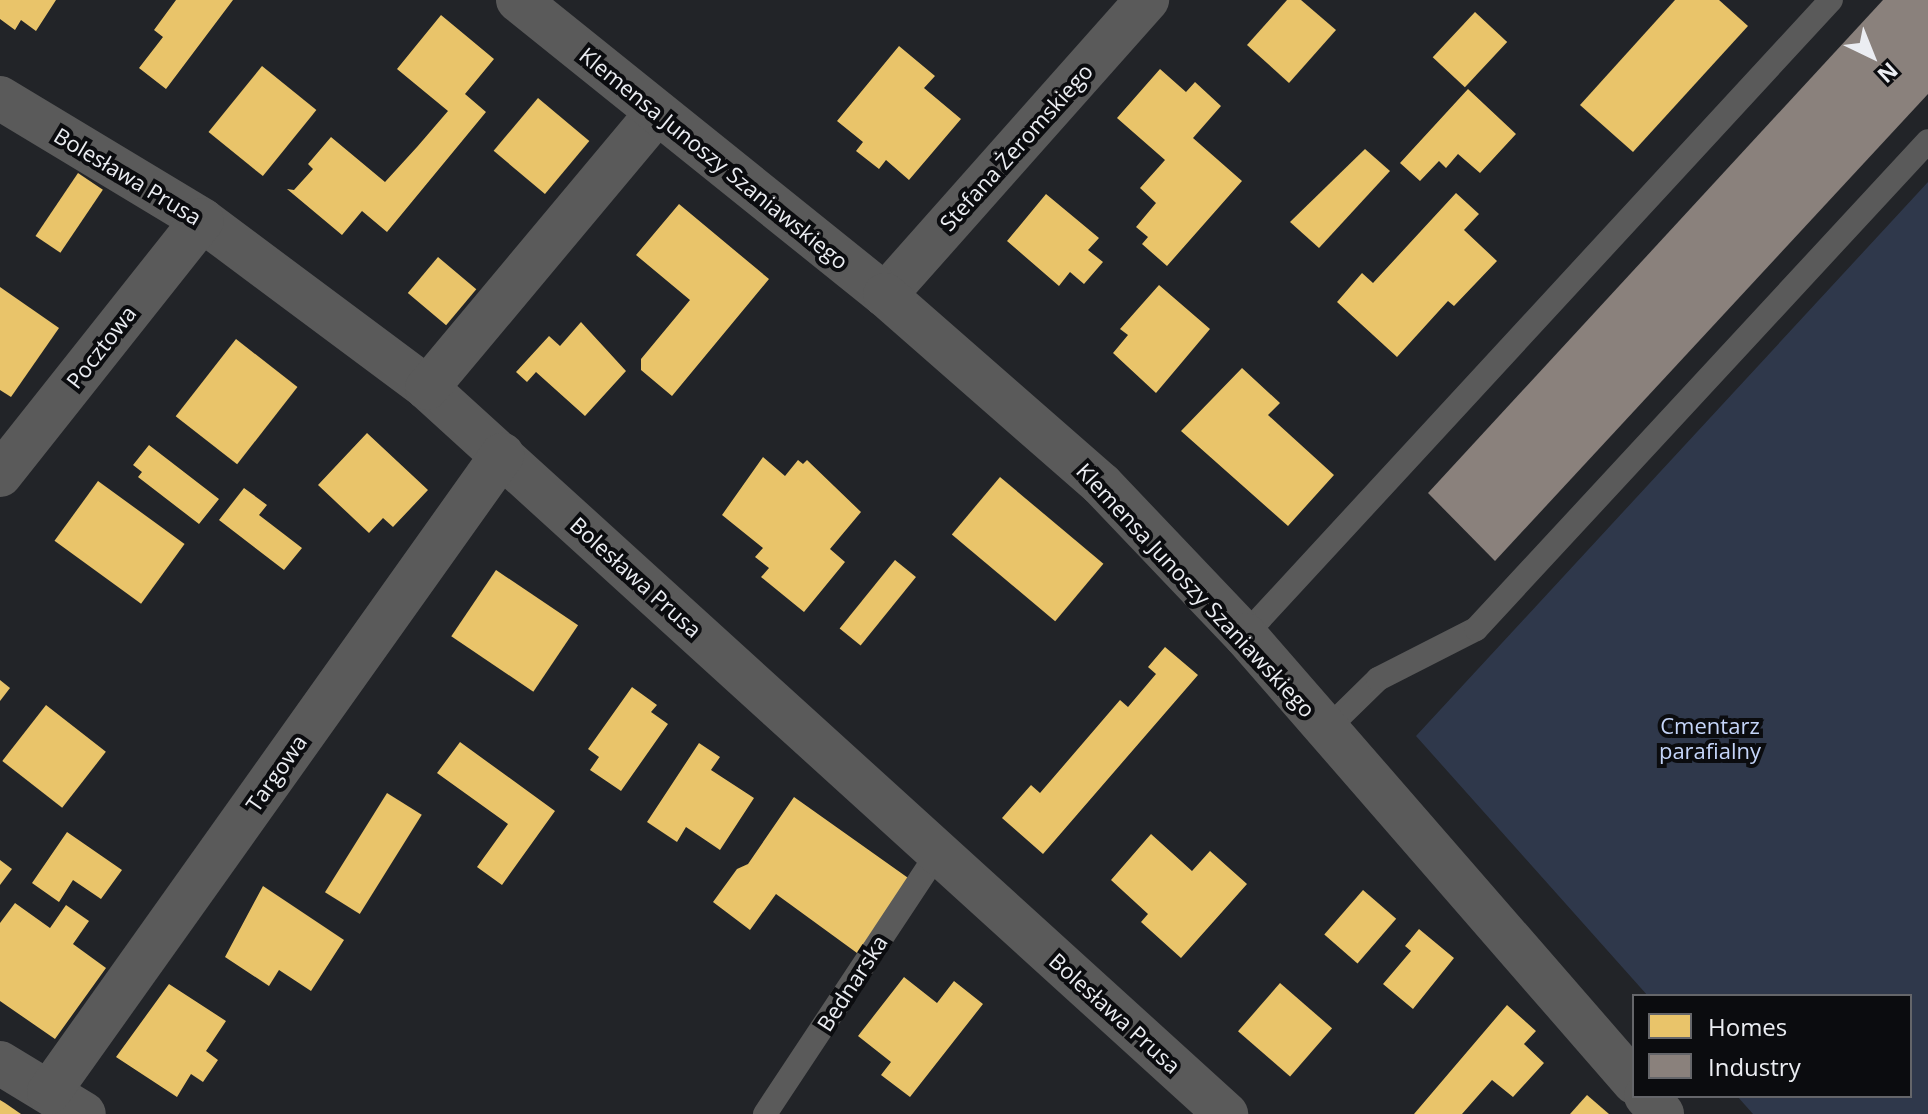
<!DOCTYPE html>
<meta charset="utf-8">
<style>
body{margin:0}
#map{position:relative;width:1928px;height:1114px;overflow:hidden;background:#222428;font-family:"Open Sans",sans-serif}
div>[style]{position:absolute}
.green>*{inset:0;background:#2f384b}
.homes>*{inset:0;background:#e9c46a;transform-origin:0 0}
.industry>*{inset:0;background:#8a817c}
.service>*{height:24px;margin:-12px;padding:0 12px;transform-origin:12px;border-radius:12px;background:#5a5a5a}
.minor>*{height:44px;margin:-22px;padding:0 22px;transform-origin:22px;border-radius:22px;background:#5a5a5a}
.tertiary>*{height:44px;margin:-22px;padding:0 22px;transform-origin:22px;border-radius:22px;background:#5a5a5a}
span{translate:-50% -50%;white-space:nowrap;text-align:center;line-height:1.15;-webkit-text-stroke:8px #0b0c0f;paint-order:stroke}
.street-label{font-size:22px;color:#ebedf2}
.park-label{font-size:22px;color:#c5d5f9}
.legend{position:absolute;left:1632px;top:994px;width:280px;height:104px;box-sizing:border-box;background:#0b0c0f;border:2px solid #65666a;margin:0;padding:10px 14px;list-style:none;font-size:24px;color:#ebedf2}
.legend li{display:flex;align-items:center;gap:16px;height:40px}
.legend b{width:40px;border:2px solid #65666a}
.north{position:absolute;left:1832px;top:16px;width:80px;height:80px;-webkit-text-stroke:6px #0b0c0f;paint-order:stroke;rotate:137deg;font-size:22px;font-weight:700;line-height:32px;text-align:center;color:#ebedf2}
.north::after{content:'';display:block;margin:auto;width:28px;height:36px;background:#ebedf2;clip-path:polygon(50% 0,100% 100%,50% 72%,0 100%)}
</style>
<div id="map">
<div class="green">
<i style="clip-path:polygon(1928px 182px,1928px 1114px,1753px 1114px,1737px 1096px,1910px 1096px,1910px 996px,1648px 996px,1416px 736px)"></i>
</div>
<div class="homes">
<i style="clip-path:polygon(0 0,56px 0,36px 31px,21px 20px,15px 30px,0 19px)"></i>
<i style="clip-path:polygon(176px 0,233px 0,166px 89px,139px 68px,163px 37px,154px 30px)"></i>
<i style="clip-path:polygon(1287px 0,1301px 0,1336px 30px,1289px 83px,1247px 45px)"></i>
<i style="clip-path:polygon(1675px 0,1719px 0,1748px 26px,1633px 152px,1580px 105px)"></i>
<i style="left:1475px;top:12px;width:44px;height:62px;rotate:43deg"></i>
<i style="clip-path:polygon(441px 15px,494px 59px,465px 94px,486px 112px,387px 232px,362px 211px,342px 235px,287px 189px,294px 190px,313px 169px,308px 164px,331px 137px,385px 182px,417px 147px,448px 111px,397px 69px)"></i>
<i style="clip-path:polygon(899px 46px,935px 76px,924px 88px,961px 119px,909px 180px,886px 160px,879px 169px,856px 151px,863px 142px,837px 121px)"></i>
<i style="left:262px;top:66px;width:70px;height:85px;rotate:39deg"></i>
<i style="clip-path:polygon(1160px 69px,1186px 92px,1195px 82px,1221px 106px,1193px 138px,1242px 181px,1167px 266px,1142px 244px,1148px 237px,1136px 227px,1156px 203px,1140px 188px,1165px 160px,1117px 118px)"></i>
<i style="clip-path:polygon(1468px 89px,1516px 134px,1480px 173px,1458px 154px,1446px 168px,1439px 161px,1420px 181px,1400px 163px)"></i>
<i style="left:538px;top:98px;width:67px;height:69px;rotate:40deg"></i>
<i style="clip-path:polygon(1365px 149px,1390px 171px,1319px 248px,1290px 222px)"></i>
<i style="left:78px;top:173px;width:30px;height:76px;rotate:34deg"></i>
<i style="clip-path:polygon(1456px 193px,1479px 214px,1464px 230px,1497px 261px,1454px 306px,1448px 301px,1397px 357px,1337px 302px,1362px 273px,1373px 283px)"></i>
<i style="clip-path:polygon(1046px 194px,1099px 238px,1088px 250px,1103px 262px,1084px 284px,1070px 272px,1059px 286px,1007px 241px)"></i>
<i style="clip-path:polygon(679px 204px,769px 279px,672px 396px,641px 370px,641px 359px,690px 300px,636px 255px)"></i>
<i style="left:438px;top:257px;width:50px;height:47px;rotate:40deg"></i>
<i style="clip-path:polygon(1159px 285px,1210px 329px,1156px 393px,1113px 353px,1128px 335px,1120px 329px)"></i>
<i style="clip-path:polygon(0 287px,59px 328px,11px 397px,0 390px)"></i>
<i style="clip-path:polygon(581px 322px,626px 371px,585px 416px,536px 372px,527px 382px,516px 372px,549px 336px,560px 346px)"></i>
<i style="left:236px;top:339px;width:78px;height:98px;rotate:38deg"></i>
<i style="clip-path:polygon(1242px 368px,1280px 403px,1268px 415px,1334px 475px,1288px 526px,1181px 431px)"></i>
<i style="clip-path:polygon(367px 433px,428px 490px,393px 527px,383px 518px,369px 533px,318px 485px)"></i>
<i style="clip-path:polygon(149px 445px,219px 499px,199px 524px,138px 477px,142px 472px,133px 465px)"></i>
<i style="clip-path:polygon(763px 457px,785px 476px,798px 460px,803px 464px,807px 460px,861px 512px,830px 549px,845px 562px,804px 612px,761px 577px,769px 568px,755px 557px,763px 548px,722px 515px)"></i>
<i style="left:1000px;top:477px;width:135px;height:75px;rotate:40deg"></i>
<i style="left:98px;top:481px;width:107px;height:74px;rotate:36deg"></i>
<i style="clip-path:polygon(244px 488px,267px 505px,259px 515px,302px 548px,284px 570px,219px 520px)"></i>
<i style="left:895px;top:560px;width:27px;height:88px;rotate:39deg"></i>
<i style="left:496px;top:570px;width:99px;height:80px;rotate:34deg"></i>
<i style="clip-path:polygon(1165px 647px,1198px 675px,1043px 854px,1002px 818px,1031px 785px,1040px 793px,1120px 700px,1128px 707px,1156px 674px,1148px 667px)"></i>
<i style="clip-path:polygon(0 680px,10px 688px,0 701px)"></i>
<i style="clip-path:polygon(632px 687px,657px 705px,651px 712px,668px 724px,621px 791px,590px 770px,599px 757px,588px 749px)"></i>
<i style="left:46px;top:705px;width:76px;height:71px;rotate:38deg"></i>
<i style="clip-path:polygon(460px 742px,555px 811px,502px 885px,477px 867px,508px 824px,437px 773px)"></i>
<i style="clip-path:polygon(699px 743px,720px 757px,711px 770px,754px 798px,720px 850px,686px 827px,677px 842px,647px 822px)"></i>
<i style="left:387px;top:793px;width:41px;height:117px;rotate:32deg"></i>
<i style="clip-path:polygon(794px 797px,911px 880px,857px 953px,776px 894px,750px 930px,713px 902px,737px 869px,748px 864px)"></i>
<i style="clip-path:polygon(67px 832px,122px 870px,101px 899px,73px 880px,59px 902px,32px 883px)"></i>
<i style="clip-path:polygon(1151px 834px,1192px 871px,1210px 851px,1247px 884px,1181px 958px,1141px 922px,1148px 914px,1111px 880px)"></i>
<i style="clip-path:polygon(0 860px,12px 869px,0 885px)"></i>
<i style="clip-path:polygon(263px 886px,344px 940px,311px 991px,279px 970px,269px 986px,225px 957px)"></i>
<i style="left:1363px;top:890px;width:44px;height:59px;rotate:41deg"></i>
<i style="clip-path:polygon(15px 903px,50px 928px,66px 905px,89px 921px,73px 944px,106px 968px,55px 1039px,0 1001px,0 923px)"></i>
<i style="clip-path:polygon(1419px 929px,1454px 958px,1413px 1009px,1383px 984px,1411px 951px,1405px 946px)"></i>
<i style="clip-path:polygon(904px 977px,937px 1003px,954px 981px,983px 1004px,910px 1097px,881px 1075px,891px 1062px,858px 1036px)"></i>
<i style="left:1280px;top:983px;width:69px;height:64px;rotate:41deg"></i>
<i style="clip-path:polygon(169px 984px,226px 1021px,206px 1051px,218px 1060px,203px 1082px,191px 1074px,177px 1097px,116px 1057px)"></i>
<i style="clip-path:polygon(1507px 1005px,1536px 1031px,1524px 1044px,1544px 1063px,1513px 1097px,1492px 1080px,1462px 1114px,1414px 1114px)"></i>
<i style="clip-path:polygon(1587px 1095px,1609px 1114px,1570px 1114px)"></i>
<i style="clip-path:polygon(0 1100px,5px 1103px,21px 1114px,0 1114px)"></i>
</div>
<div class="industry">
<i style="clip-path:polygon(1883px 0,1928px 0,1928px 94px,1495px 561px,1428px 493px)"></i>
</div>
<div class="service">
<i style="left:1245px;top:635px;width:864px;rotate:-47.3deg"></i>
<i style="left:1327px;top:729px;width:71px;rotate:-44.4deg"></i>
<i style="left:1378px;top:679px;width:110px;rotate:-27deg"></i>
<i style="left:1476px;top:629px;width:665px;rotate:-47.19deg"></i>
<i style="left:765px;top:1114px;width:313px;rotate:-56.5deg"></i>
</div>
<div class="minor">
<i style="left:0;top:98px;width:236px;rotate:31.1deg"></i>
<i style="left:202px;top:220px;width:281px;rotate:36.7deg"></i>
<i style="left:427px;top:388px;width:1080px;rotate:42.26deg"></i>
<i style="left:885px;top:295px;width:395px;rotate:-48.4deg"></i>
<i style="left:427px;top:388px;width:359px;rotate:-50.1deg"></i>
<i style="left:0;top:475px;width:325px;rotate:-51.6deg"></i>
<i style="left:0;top:1063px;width:98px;rotate:31.3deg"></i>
<i style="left:49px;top:1092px;width:782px;rotate:-54.58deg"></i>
</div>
<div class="tertiary">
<i style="left:518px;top:0;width:471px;rotate:38.8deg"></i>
<i style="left:885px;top:295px;width:287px;rotate:41.2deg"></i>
<i style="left:1101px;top:484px;width:209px;rotate:46.4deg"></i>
<i style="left:1245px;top:635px;width:593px;rotate:48.97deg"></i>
<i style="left:1646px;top:1096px;width:24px;rotate:48deg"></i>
</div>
<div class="street-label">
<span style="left:1016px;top:147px;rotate:-48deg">Stefana Żeromskiego</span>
<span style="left:714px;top:158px;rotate:39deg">Klemensa Junoszy Szaniawskiego</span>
<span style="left:128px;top:176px;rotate:31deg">Bolesława Prusa</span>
<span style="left:101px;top:347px;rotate:-52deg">Pocztowa</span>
<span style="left:636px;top:577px;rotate:42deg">Bolesława Prusa</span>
<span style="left:1196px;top:590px;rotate:47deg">Klemensa Junoszy Szaniawskiego</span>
<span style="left:276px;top:773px;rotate:-55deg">Targowa</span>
<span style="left:852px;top:983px;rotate:-57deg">Bednarska</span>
<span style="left:1115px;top:1013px;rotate:42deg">Bolesława Prusa</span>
</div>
<div class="park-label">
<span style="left:1710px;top:738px">Cmentarz<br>parafialny</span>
</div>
<ul class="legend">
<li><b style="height:22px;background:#e9c46a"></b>Homes</li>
<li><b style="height:22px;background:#8a817c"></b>Industry</li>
</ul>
<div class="north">N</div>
</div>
